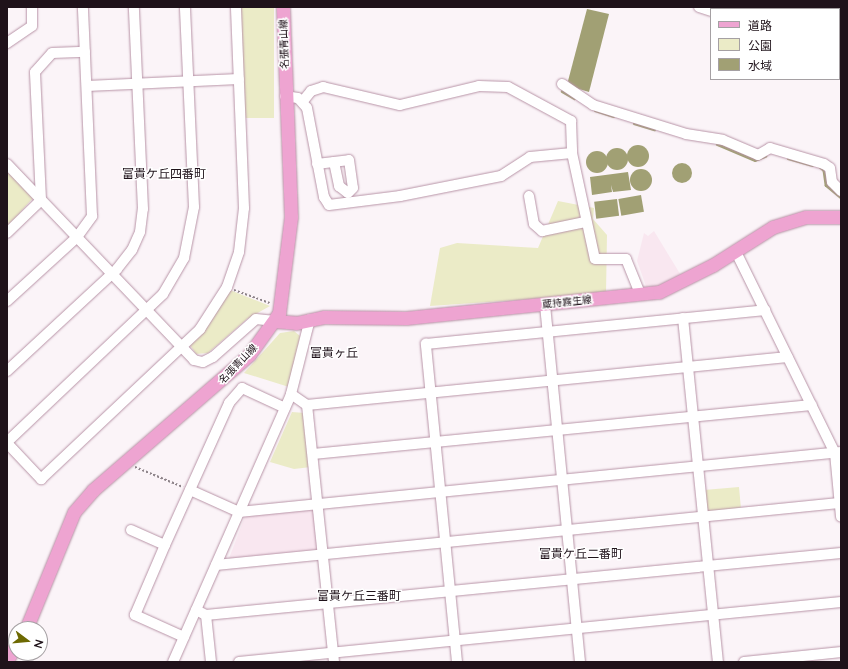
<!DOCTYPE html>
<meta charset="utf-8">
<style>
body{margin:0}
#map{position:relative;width:848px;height:669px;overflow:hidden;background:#fbf4f8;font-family:Lato,"Noto Sans JP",sans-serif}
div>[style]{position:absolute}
.built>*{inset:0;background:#f9e7f0}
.green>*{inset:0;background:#ebebc7;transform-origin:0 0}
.water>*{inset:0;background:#a1a074;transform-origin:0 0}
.round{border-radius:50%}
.stream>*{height:2.5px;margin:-1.25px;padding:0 1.25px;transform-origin:1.25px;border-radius:1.25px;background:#a1a074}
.path>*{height:1.5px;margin-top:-0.75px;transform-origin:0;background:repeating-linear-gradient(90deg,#8e848a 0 2px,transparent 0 4px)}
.roads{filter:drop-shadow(0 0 1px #b894a7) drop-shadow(0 0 1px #b894a7)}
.minor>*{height:10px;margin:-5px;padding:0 5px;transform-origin:5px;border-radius:5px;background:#fff}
.major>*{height:13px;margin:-6.5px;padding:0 6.5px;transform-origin:6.5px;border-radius:6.5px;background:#eea4d1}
span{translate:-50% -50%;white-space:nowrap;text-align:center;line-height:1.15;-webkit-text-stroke:3px #fff;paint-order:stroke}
.street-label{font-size:10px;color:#1f121a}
.quarter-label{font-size:12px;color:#1f121a}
.frame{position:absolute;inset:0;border:8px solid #1f121a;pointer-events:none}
.legend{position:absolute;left:710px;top:8px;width:130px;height:72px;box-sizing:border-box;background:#fff;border:1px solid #a5a0a3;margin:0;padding:5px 7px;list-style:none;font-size:12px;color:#1f121a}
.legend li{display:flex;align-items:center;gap:8px;height:20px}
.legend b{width:20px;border:1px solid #a5a0a3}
.north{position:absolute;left:8px;top:621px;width:40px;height:40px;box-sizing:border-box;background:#fff;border:1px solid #a5a0a3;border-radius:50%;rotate:106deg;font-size:11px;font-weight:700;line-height:16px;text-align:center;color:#1f121a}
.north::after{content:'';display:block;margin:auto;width:14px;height:18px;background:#6d6902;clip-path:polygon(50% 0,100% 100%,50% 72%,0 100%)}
</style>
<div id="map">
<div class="built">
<i style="clip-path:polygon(654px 231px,682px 277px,657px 289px,647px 289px,637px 261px,644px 233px,648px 236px)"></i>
<i style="clip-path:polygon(312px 508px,317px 512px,319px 548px,316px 552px,228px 561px,245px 516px)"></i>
</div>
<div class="green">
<i style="left:240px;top:7px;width:34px;height:111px"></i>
<i style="clip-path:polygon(7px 171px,33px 198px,7px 227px)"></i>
<i style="clip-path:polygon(558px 201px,594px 208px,593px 219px,607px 235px,606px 294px,430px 306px,440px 248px,457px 243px,538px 248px)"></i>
<i style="clip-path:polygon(230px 290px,270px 306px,247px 319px,208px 353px,196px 354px,190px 345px,211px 321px)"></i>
<i style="clip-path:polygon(294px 331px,300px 336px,289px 387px,244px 373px,280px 333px)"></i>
<i style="clip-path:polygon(292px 412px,305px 413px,311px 467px,294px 469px,270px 462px)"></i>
<i style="clip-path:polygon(739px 487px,741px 509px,710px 512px,705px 509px,704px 490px)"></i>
</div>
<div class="water">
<i style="clip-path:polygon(587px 9px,609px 14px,589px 92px,572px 87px,568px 81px)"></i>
<i class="round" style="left:627px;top:145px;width:22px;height:22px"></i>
<i class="round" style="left:606px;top:148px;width:22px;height:22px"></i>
<i class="round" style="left:586px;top:151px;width:22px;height:22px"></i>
<i class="round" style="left:672px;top:163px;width:20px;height:20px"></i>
<i class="round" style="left:630px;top:169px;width:22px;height:22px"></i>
<i style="clip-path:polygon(628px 172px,631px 190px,613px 192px,611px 185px,612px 192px,592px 195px,590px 177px)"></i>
<i style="left:641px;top:195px;width:17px;height:23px;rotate:80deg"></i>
<i style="left:617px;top:199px;width:17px;height:23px;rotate:83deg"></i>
</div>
<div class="stream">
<i style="left:562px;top:91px;width:14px;rotate:30deg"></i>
<i style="left:595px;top:110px;width:19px;rotate:18deg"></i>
<i style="left:634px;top:123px;width:21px;rotate:17deg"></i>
<i style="left:717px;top:144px;width:41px;rotate:22.8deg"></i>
<i style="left:755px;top:160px;width:11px;rotate:-22deg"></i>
<i style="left:788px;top:158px;width:25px;rotate:16deg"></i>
<i style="left:819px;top:166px;width:6px;rotate:39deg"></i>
<i style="left:824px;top:170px;width:15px;rotate:82deg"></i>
<i style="left:826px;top:185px;width:19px;rotate:39deg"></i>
</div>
<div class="path">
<i style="left:234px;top:290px;width:38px;rotate:20deg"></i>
<i style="left:135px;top:467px;width:52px;rotate:22.6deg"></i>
</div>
<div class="roads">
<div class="minor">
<i style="left:699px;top:7px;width:13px;rotate:18deg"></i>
<i style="left:742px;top:9px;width:4px;rotate:-34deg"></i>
<i style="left:7px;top:43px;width:30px;rotate:-34deg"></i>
<i style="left:32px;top:26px;width:19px;rotate:-90deg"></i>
<i style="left:562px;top:84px;width:37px;rotate:34deg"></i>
<i style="left:593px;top:105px;width:97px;rotate:17.3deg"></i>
<i style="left:686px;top:134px;width:37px;rotate:9deg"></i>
<i style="left:723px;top:140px;width:38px;rotate:23deg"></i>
<i style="left:758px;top:155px;width:14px;rotate:-30deg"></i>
<i style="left:770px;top:148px;width:56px;rotate:16.5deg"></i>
<i style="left:824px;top:164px;width:7px;rotate:34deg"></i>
<i style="left:830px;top:168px;width:14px;rotate:82deg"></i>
<i style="left:832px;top:182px;width:13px;rotate:45deg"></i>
<i style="left:87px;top:86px;width:152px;rotate:-2.6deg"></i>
<i style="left:285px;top:96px;width:13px;rotate:9deg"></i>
<i style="left:298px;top:98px;width:13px;rotate:48deg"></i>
<i style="left:307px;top:108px;width:91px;rotate:79.2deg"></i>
<i style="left:324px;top:197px;width:9px;rotate:58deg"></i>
<i style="left:329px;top:205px;width:72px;rotate:-7.2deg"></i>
<i style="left:400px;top:196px;width:103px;rotate:-11.2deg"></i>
<i style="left:501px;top:176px;width:35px;rotate:-33deg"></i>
<i style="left:530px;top:157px;width:42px;rotate:-5.4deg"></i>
<i style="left:572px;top:153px;width:108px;rotate:77.8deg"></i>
<i style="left:595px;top:259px;width:31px"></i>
<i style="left:626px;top:259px;width:38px;rotate:68deg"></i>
<i style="left:303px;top:101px;width:13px;rotate:-51deg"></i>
<i style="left:311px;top:91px;width:13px;rotate:-18deg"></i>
<i style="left:323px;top:87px;width:79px;rotate:13.2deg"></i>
<i style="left:400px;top:105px;width:81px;rotate:-13.5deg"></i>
<i style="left:479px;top:86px;width:29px;rotate:2deg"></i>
<i style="left:508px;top:87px;width:72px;rotate:28.4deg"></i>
<i style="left:571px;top:121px;width:32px;rotate:88deg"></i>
<i style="left:334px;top:162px;width:25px;rotate:78deg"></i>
<i style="left:339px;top:186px;width:11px;rotate:38deg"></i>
<i style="left:7px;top:164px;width:271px;rotate:46.3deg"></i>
<i style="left:194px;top:360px;width:9px;rotate:13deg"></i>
<i style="left:203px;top:362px;width:11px;rotate:-27deg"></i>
<i style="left:213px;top:357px;width:57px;rotate:-41.5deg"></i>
<i style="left:256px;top:319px;width:19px;rotate:6deg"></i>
<i style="left:317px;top:164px;width:32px;rotate:-7deg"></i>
<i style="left:349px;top:160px;width:28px;rotate:82deg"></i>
<i style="left:353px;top:188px;width:7px;rotate:135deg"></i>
<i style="left:529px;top:196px;width:28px;rotate:80deg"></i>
<i style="left:534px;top:224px;width:11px;rotate:41deg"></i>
<i style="left:542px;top:231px;width:44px;rotate:-11.8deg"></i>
<i style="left:7px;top:233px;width:47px;rotate:-44.1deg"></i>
<i style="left:41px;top:200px;width:128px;rotate:-92.7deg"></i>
<i style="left:35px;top:72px;width:25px;rotate:-48deg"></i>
<i style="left:52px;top:53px;width:33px;rotate:-2deg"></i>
<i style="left:736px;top:252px;width:224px;rotate:63.8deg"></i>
<i style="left:835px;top:453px;width:64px;rotate:84.6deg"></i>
<i style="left:7px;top:301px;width:95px;rotate:-42.4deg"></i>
<i style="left:77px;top:237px;width:26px;rotate:-54deg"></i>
<i style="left:92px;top:216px;width:209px;rotate:-92.5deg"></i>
<i style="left:545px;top:305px;width:359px;rotate:84.4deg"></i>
<i style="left:683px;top:318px;width:346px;rotate:84.2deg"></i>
<i style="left:7px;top:371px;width:150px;rotate:-42.8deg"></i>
<i style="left:117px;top:269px;width:24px;rotate:-52deg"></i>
<i style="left:132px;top:250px;width:20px;rotate:-66deg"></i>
<i style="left:140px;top:232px;width:23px;rotate:-83deg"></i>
<i style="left:143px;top:209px;width:202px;rotate:-92.6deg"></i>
<i style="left:291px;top:394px;width:19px;rotate:35deg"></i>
<i style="left:307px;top:405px;width:483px;rotate:-5.7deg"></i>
<i style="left:307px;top:405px;width:258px;rotate:84deg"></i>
<i style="left:7px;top:442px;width:215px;rotate:-43.5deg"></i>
<i style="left:163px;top:294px;width:42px;rotate:-59.7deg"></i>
<i style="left:184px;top:258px;width:52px;rotate:-78.9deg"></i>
<i style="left:194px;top:207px;width:200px;rotate:-92.6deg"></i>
<i style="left:7px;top:443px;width:50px;rotate:46.6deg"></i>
<i style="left:41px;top:479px;width:219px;rotate:-43.3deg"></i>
<i style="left:200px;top:329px;width:50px;rotate:-57.3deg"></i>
<i style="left:227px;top:287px;width:37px;rotate:-71deg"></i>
<i style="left:239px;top:252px;width:44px;rotate:-83.5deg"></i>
<i style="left:244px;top:208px;width:201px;rotate:-92.3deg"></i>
<i style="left:313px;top:454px;width:501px;rotate:-5.61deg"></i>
<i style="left:190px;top:490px;width:54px;rotate:24.2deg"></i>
<i style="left:239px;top:512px;width:605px;rotate:-5.69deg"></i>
<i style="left:131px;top:530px;width:37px;rotate:24deg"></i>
<i style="left:216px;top:565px;width:626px;rotate:-5.68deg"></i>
<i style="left:196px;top:610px;width:11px;rotate:27deg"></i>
<i style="left:206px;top:615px;width:638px;rotate:-5.58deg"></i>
<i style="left:206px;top:615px;width:47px;rotate:83.9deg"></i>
<i style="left:184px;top:637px;width:54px;rotate:-155.8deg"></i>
<i style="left:135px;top:615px;width:76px;rotate:-66.8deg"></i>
<i style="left:165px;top:545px;width:156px;rotate:-65.7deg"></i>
<i style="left:229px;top:403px;width:20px;rotate:-49deg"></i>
<i style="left:242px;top:388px;width:47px;rotate:24.9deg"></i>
<i style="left:173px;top:662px;width:293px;rotate:-66.2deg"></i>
<i style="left:291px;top:394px;width:77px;rotate:-75.8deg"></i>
<i style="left:239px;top:662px;width:605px;rotate:-5.69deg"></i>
<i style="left:457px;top:662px;width:320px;rotate:-95.6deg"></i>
<i style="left:426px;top:344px;width:341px;rotate:-5.7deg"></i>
<i style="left:744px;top:662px;width:98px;rotate:-5.9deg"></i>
</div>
<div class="major">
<i style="left:275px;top:321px;width:21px;rotate:5deg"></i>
<i style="left:296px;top:323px;width:29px;rotate:-12deg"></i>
<i style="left:324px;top:317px;width:82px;rotate:0.7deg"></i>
<i style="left:406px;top:318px;width:254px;rotate:-5.9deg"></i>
<i style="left:659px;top:292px;width:60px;rotate:-26.6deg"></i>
<i style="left:713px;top:265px;width:71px;rotate:-32.3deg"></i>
<i style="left:773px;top:227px;width:34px;rotate:-17deg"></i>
<i style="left:806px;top:217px;width:35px"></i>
<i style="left:26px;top:629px;width:126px;rotate:-67.7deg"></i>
<i style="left:74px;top:512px;width:29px;rotate:-49deg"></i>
<i style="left:93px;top:490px;width:206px;rotate:-40.9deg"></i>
<i style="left:249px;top:355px;width:52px;rotate:-54.5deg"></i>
<i style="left:279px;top:313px;width:97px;rotate:-82.9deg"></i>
<i style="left:291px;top:217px;width:210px;rotate:-92.2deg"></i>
<i style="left:7px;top:660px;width:17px;rotate:-59deg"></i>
</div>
</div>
<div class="street-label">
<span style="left:284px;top:44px;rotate:-92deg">名張青山線</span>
<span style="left:567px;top:302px;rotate:-6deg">蔵持霧生線</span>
<span style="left:238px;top:364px;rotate:-46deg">名張青山線</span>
</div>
<div class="quarter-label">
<span style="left:164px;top:174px">富貴ケ丘四番町</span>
<span style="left:334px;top:353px">富貴ヶ丘</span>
<span style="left:581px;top:554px">富貴ケ丘二番町</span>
<span style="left:359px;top:596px">富貴ケ丘三番町</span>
</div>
<div class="frame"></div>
<ul class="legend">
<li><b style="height:5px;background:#eea4d1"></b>道路</li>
<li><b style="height:11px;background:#ebebc7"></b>公園</li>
<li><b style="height:11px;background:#a1a074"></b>水域</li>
</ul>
<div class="north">N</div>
</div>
